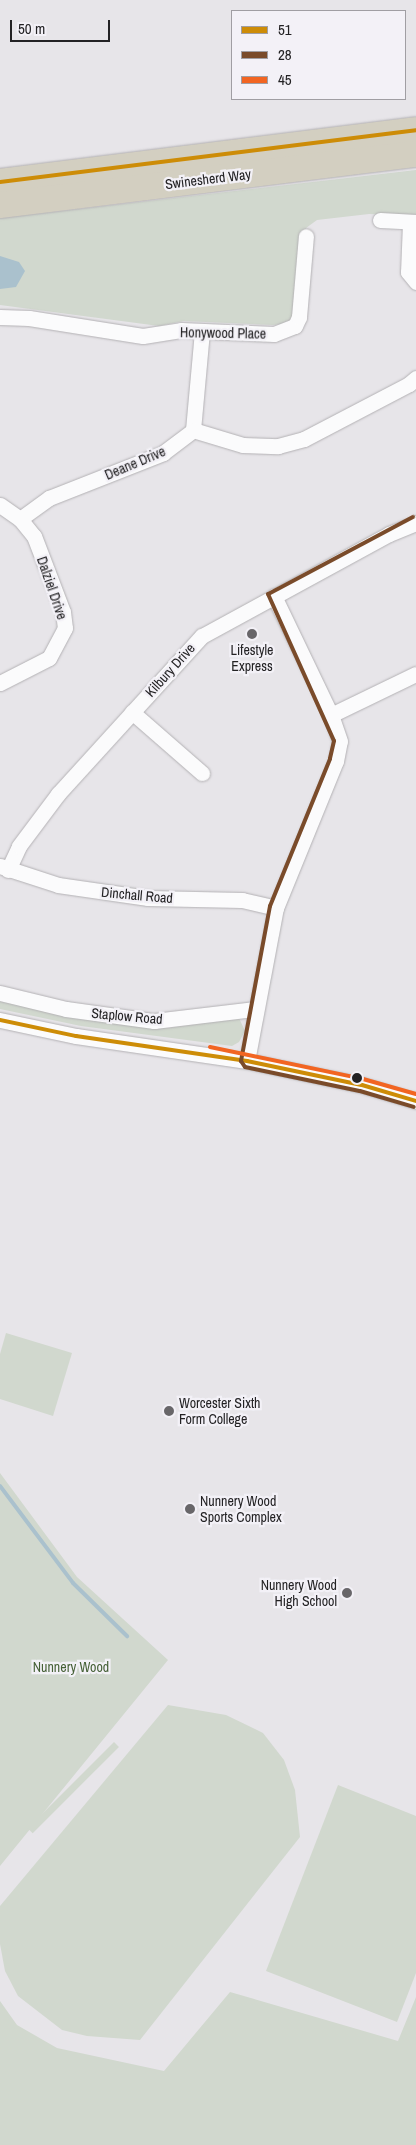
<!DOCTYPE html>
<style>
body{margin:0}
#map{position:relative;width:416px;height:2145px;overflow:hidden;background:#e7e5e9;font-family:"Archivo Narrow",sans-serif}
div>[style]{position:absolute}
.green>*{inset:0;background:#d1d8ce;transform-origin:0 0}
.water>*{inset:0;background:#aac1cd}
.stream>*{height:4px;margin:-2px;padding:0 2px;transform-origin:2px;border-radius:2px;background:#aac1cd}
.roads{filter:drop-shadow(0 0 1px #b3b1b4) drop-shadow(0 0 1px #b3b1b4)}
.street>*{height:15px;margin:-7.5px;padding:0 7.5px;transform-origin:7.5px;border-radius:7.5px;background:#fbfbfc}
.highway>*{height:26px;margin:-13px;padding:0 13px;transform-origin:13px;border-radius:13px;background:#d3cfc1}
.bus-1>*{height:4px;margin:-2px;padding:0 2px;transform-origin:2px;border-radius:2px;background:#cd8c07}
.bus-2>*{height:4px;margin:-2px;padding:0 2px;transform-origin:2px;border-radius:2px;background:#7a4b2a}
.bus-3>*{height:4px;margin:-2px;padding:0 2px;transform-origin:2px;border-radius:2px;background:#f26522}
.dots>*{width:14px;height:14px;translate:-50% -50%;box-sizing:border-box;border:2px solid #f3f1f7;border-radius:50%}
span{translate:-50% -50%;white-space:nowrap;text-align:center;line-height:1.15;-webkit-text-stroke:4.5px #f3f1f7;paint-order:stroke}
.street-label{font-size:14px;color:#232224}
.poi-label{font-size:14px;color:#232224}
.left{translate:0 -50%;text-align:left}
.right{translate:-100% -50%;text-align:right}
.park-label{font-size:14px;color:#456036}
.legend{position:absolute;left:231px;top:10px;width:175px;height:90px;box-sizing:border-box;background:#f3f1f7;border:1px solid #a09ea3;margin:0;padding:6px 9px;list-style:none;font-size:15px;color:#232224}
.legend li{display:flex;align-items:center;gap:10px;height:25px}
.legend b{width:25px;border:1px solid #a09ea3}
.scale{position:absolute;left:10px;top:20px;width:100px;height:22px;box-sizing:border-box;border:2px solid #232224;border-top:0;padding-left:6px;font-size:15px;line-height:18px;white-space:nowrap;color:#232224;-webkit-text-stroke:4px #f3f1f7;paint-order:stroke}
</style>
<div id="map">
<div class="green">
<i style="clip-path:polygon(416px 170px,416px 216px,369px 214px,317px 220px,306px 228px,291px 323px,273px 325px,184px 321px,159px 326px,0 305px,0 218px)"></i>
<i style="clip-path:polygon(0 998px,136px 1026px,168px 1028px,232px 1016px,239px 1018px,245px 1031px,239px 1042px,232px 1046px,81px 1026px,0 1009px)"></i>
<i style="clip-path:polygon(6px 1333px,72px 1353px,53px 1416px,0 1399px,0 1354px)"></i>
<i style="clip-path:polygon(0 1473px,77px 1577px,168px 1660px,0 1866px)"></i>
<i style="clip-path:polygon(168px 1705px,226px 1715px,263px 1733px,284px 1760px,295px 1790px,300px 1837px,140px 2040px,87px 2036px,62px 2030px,18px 1996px,5px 1971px,0 1944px,0 1906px)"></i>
<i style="left:114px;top:1742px;width:7px;height:122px;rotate:45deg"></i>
<i style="clip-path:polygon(338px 1785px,416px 1816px,416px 1973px,397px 2022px,266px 1971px)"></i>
<i style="clip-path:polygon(230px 1992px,398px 2041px,416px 1997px,416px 2145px,0 2145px,0 2001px,17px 2025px,57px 2048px,164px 2071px)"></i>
</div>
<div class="water">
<i style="clip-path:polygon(0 256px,19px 262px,25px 271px,16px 287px,0 289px)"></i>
</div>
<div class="stream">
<i style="left:0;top:1486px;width:121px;rotate:53deg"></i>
<i style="left:73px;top:1583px;width:76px;rotate:44.5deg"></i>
</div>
<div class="roads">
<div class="street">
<i style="left:380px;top:220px;width:36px;rotate:3deg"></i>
<i style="left:410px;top:223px;width:49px;rotate:92.3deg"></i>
<i style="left:408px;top:272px;width:13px;rotate:51deg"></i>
<i style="left:0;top:317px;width:29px;rotate:2deg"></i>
<i style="left:29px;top:318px;width:115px;rotate:9deg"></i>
<i style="left:143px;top:336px;width:38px;rotate:-9deg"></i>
<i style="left:181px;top:330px;width:93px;rotate:2.5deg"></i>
<i style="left:274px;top:334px;width:22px;rotate:-21deg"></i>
<i style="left:295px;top:326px;width:10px;rotate:-66deg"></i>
<i style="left:299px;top:317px;width:81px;rotate:-85.1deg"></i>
<i style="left:193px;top:430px;width:98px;rotate:-84.8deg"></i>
<i style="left:0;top:505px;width:24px;rotate:35deg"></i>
<i style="left:20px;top:519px;width:22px;rotate:51deg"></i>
<i style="left:34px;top:536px;width:81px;rotate:69.1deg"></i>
<i style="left:63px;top:612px;width:16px;rotate:83deg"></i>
<i style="left:65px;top:628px;width:34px;rotate:118deg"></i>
<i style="left:49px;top:658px;width:55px;rotate:153deg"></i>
<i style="left:20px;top:519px;width:36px;rotate:-36deg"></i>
<i style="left:49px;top:498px;width:123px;rotate:-21.5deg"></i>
<i style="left:163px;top:453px;width:38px;rotate:-37deg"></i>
<i style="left:193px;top:430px;width:52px;rotate:16.7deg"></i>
<i style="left:243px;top:445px;width:35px;rotate:2deg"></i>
<i style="left:278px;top:446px;width:27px;rotate:-15deg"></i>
<i style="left:304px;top:439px;width:119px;rotate:-27.6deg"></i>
<i style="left:409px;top:384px;width:9px;rotate:-41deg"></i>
<i style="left:132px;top:712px;width:93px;rotate:41.1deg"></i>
<i style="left:331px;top:715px;width:94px;rotate:-25.8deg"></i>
<i style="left:0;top:866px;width:61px;rotate:18.1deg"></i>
<i style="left:58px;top:885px;width:91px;rotate:8.2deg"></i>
<i style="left:148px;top:898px;width:94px;rotate:1.2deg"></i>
<i style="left:242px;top:900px;width:35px;rotate:13deg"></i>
<i style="left:8px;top:870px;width:26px;rotate:-65deg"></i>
<i style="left:19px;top:846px;width:65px;rotate:-53.1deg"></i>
<i style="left:58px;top:794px;width:214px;rotate:-47.7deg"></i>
<i style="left:202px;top:636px;width:213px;rotate:-28.6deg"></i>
<i style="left:389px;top:534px;width:29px;rotate:-22deg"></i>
<i style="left:0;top:993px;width:68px;rotate:13.6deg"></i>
<i style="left:66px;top:1009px;width:89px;rotate:7.8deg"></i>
<i style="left:154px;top:1021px;width:102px;rotate:-6.8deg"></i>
<i style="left:0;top:1020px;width:78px;rotate:11.9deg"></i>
<i style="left:76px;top:1036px;width:173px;rotate:8.3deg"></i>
<i style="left:247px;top:1061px;width:117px;rotate:11.8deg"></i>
<i style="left:362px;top:1085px;width:56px;rotate:16.5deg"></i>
<i style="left:247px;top:1061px;width:156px;rotate:-79.3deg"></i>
<i style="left:276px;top:908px;width:159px;rotate:-67.8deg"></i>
<i style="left:336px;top:761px;width:20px;rotate:-79deg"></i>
<i style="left:340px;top:741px;width:28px;rotate:-109deg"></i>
<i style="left:331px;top:715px;width:132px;rotate:-115.6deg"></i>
</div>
<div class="highway">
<i style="left:0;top:182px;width:419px;rotate:-7.1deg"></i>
<i style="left:0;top:205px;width:419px;rotate:-7deg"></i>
</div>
</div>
<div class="bus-1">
<i style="left:0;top:182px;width:419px;rotate:-7.1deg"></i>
<i style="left:0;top:1020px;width:78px;rotate:11.9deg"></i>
<i style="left:76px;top:1036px;width:173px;rotate:8.3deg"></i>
<i style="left:247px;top:1061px;width:117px;rotate:11.8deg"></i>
<i style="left:362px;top:1085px;width:56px;rotate:16.5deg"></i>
</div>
<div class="bus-2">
<i style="left:413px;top:517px;width:164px;rotate:152deg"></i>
<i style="left:268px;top:594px;width:161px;rotate:65.8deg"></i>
<i style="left:334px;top:741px;width:18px;rotate:103deg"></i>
<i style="left:330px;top:759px;width:159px;rotate:112.2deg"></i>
<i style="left:270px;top:906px;width:158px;rotate:100.6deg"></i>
<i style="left:241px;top:1061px;width:7px;rotate:56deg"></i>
<i style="left:245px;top:1067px;width:117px;rotate:11.8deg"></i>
<i style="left:360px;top:1091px;width:56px;rotate:16.5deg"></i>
</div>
<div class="bus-3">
<i style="left:210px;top:1047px;width:156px;rotate:11.8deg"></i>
<i style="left:363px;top:1079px;width:55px;rotate:15.8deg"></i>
</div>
<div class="dots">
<i style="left:252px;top:634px;background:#686669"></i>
<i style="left:357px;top:1078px;background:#232224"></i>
<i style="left:169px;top:1411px;background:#686669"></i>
<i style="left:190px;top:1509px;background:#686669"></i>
<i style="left:347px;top:1593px;background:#686669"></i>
</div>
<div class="street-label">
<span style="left:208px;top:179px;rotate:-7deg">Swinesherd Way</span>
<span style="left:223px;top:333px;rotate:1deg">Honywood Place</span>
<span style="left:135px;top:463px;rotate:-23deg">Deane Drive</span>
<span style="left:52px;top:588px;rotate:71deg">Dalziel Drive</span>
<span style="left:170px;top:670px;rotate:-48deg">Kilbury Drive</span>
<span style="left:137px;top:895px;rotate:5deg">Dinchall Road</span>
<span style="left:127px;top:1016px;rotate:5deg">Staplow Road</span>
</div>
<div class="poi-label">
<span style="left:252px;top:658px">Lifestyle<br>Express</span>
<span class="left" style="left:179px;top:1411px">Worcester Sixth<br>Form College</span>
<span class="left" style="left:200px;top:1509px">Nunnery Wood<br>Sports Complex</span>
<span class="right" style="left:337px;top:1593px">Nunnery Wood<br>High School</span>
</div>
<div class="park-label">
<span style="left:71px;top:1667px">Nunnery Wood</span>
</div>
<ul class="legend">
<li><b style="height:6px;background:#cd8c07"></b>51</li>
<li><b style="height:6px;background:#7a4b2a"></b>28</li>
<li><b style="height:6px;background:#f26522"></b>45</li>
</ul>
<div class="scale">50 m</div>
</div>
